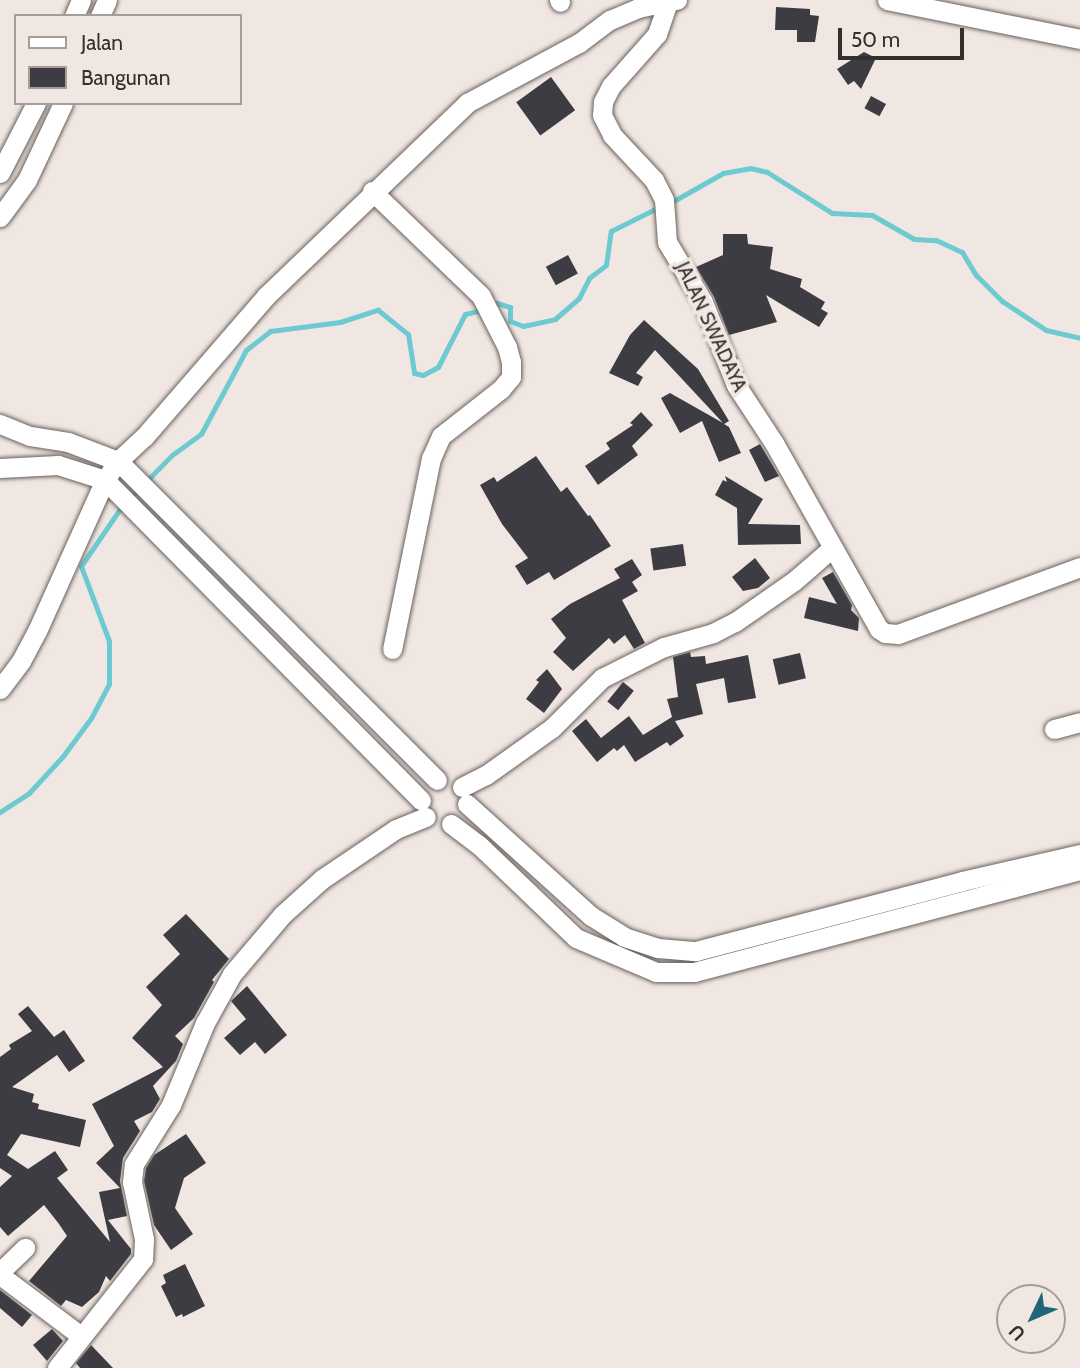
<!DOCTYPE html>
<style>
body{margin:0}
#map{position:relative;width:1080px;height:1368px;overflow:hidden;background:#f1e7e2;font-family:Cabin,sans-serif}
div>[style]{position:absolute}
.stream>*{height:5px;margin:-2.5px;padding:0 2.5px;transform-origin:2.5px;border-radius:2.5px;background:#6ecad1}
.building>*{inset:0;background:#3d3c43;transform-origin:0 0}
.roads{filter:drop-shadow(0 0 2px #69615c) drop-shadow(0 0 2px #69615c)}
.street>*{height:19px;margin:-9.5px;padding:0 9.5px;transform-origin:9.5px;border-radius:9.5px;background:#fff}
span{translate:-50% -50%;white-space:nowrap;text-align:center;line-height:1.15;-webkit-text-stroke:7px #f1e7e2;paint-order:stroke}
.street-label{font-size:19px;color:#332f2e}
.legend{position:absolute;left:14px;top:14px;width:228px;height:91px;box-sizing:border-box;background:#f1e7e2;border:2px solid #a59d9a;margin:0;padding:9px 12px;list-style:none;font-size:21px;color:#332f2e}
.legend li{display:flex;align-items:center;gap:14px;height:35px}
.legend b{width:35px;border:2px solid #a59d9a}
.north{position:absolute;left:996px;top:1284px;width:70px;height:70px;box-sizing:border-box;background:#f1e7e2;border:2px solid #a59d9a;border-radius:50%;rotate:226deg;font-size:19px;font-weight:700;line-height:28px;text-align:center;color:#332f2e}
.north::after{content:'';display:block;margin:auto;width:24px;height:32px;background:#216577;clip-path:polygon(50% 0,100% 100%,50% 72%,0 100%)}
.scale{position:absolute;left:838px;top:28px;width:126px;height:32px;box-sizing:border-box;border:4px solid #332f2e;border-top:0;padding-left:9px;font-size:21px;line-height:24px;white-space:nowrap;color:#332f2e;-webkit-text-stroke:5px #f1e7e2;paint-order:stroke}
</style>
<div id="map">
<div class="stream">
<i style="left:670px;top:203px;width:61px;rotate:-29.5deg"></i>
<i style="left:723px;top:173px;width:27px;rotate:-10deg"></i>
<i style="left:750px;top:168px;width:17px;rotate:13deg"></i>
<i style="left:767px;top:172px;width:77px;rotate:32.2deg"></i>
<i style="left:832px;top:213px;width:40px;rotate:2.9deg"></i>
<i style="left:872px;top:215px;width:48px;rotate:29.7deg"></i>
<i style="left:914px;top:239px;width:22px;rotate:3deg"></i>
<i style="left:936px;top:240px;width:29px;rotate:25deg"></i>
<i style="left:962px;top:252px;width:27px;rotate:59deg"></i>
<i style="left:976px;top:275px;width:37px;rotate:45deg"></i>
<i style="left:1002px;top:301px;width:53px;rotate:33.4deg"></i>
<i style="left:1046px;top:330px;width:35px;rotate:13deg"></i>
<i style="left:491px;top:306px;width:7px;rotate:-27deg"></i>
<i style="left:497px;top:303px;width:14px;rotate:17deg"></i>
<i style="left:510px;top:307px;width:14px;rotate:90deg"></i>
<i style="left:510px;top:321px;width:14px;rotate:21deg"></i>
<i style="left:523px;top:326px;width:33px;rotate:-12deg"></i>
<i style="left:555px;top:319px;width:32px;rotate:-41deg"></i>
<i style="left:579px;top:298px;width:22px;rotate:-63deg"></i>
<i style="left:589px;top:278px;width:21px;rotate:-37deg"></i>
<i style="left:606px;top:265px;width:34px;rotate:-82deg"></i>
<i style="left:611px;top:231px;width:56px;rotate:-26.6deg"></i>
<i style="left:129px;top:499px;width:62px;rotate:-45.7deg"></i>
<i style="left:172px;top:455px;width:36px;rotate:-36deg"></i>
<i style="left:201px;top:434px;width:95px;rotate:-61.8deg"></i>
<i style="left:246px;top:350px;width:31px;rotate:-38deg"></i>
<i style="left:270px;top:331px;width:71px;rotate:-7.3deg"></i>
<i style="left:340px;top:322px;width:40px;rotate:-18deg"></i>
<i style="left:378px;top:310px;width:38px;rotate:39deg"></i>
<i style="left:408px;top:334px;width:39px;rotate:81deg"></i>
<i style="left:414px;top:373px;width:9px;rotate:13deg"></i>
<i style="left:423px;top:375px;width:17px;rotate:-28deg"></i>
<i style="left:438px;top:367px;width:59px;rotate:-63deg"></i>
<i style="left:465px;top:314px;width:17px;rotate:-13deg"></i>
<i style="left:0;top:812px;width:35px;rotate:-33deg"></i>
<i style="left:29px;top:793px;width:50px;rotate:-47.4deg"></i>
<i style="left:63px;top:756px;width:47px;rotate:-53.6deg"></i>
<i style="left:91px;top:718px;width:38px;rotate:-62deg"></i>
<i style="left:109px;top:684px;width:43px;rotate:-90deg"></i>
<i style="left:109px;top:641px;width:80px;rotate:-110.5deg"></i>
<i style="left:81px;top:566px;width:73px;rotate:-55.7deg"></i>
</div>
<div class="building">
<i style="clip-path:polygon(776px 7px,810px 9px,810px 15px,819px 16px,815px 42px,797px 42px,797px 30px,775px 30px)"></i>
<i style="clip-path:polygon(864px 52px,876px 58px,861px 89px,854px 81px,848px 85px,837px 69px)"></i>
<i style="left:551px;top:77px;width:41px;height:43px;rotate:54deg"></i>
<i style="left:871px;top:96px;width:17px;height:14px;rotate:28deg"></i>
<i style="clip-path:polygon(723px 234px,747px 234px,748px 244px,773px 247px,770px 269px,802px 279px,800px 287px,825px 302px,821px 309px,828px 313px,819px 327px,766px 295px,777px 322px,729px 335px,714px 297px,696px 267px,723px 255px)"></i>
<i style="left:568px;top:255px;width:21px;height:25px;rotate:62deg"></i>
<i style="clip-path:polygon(644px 320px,698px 369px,729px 421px,724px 424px,729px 427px,741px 453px,719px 462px,702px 421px,680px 433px,661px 398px,670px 393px,723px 423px,655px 350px,636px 373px,643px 377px,638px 386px,609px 373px,630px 335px)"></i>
<i style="clip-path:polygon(641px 412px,653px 425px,632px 446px,638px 455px,598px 485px,585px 466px,610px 449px,606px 443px,633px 425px,630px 423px)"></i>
<i style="clip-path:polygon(760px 444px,779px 476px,765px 482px,749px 450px)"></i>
<i style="clip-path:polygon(536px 456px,561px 492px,567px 487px,588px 516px,590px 515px,611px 546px,554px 580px,549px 572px,527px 585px,515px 566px,528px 558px,502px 524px,480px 485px,494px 477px,497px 482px)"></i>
<i style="clip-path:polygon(725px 476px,763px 499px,748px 524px,800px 525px,801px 544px,738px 545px,737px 508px,715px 495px,723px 480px,727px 482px)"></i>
<i style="left:683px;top:544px;width:22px;height:33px;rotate:82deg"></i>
<i style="clip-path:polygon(755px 558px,770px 578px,758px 588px,743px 591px,732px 577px)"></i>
<i style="clip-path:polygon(632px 559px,642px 575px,632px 582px,638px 591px,622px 600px,645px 643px,634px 649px,625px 635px,614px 644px,609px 638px,573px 671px,553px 652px,566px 638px,551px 619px,570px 604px,620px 578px,614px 569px)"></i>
<i style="clip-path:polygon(833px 572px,852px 605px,851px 610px,859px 618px,858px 631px,804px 618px,809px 597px,837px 604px,822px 578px)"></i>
<i style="clip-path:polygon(690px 652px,691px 657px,705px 656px,706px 664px,748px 655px,756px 698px,728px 703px,724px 678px,696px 684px,703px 714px,675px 721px,684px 736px,670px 746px,667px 742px,635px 762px,624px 745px,617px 751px,614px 748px,597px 762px,572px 731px,586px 719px,601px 738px,629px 716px,643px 735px,672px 717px,667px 699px,678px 697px,673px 657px)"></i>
<i style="left:800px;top:653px;width:26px;height:28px;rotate:77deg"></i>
<i style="clip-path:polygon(547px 669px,562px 689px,544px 713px,526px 699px,539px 682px,536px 680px)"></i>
<i style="left:623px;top:682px;width:14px;height:25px;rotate:39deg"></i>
<i style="clip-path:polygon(186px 914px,229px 959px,212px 980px,214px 982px,194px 1018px,175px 1036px,183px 1044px,176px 1061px,153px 1086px,160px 1099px,152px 1112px,134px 1121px,140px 1131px,123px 1158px,120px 1181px,127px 1216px,108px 1220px,131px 1249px,131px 1254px,110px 1281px,106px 1276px,99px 1292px,82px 1307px,66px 1300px,61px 1306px,29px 1281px,67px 1236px,59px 1224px,44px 1205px,8px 1236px,0 1227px,0 1187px,12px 1176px,0 1168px,0 1057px,11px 1049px,9px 1045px,32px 1031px,18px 1014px,28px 1006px,54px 1037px,64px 1030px,85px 1061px,69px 1072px,57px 1055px,12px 1087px,34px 1094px,32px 1102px,39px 1104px,38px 1109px,86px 1120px,80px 1147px,21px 1134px,7px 1155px,28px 1169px,55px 1151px,68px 1170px,57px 1178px,110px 1242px,99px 1192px,120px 1188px,96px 1163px,114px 1146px,92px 1104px,163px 1067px,132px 1038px,162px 1005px,146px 987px,180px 954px,163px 935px)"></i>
<i style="clip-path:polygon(247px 986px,287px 1035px,265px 1054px,255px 1042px,240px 1055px,224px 1038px,246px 1019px,231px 1001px)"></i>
<i style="clip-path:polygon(186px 1134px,206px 1163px,184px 1178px,175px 1208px,193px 1234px,171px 1250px,154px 1225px,144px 1181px,146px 1168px,154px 1155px)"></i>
<i style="clip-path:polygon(185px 1264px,205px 1306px,183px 1317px,182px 1314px,176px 1317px,161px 1286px,166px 1283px,163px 1275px)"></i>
<i style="clip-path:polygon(0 1290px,32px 1315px,22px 1327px,0 1308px)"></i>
<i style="clip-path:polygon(52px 1329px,63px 1341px,47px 1361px,33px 1345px)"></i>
<i style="clip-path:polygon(91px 1345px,113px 1368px,80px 1368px,76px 1363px)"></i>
</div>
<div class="roads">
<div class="street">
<i style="left:559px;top:0;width:2px;rotate:63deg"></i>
<i style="left:887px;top:0;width:197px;rotate:11.4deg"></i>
<i style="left:668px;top:2px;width:34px;rotate:109deg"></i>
<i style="left:657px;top:34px;width:69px;rotate:131.5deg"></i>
<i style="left:611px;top:86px;width:18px;rotate:117deg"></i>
<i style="left:603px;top:102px;width:13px;rotate:94deg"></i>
<i style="left:602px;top:115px;width:22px;rotate:63deg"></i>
<i style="left:612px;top:135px;width:62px;rotate:47deg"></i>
<i style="left:654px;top:180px;width:22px;rotate:63deg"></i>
<i style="left:664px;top:200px;width:42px;rotate:85.9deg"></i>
<i style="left:667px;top:242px;width:70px;rotate:59deg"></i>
<i style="left:703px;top:302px;width:89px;rotate:68.3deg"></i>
<i style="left:736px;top:385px;width:69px;rotate:56.8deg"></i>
<i style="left:774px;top:443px;width:214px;rotate:60.6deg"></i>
<i style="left:879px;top:629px;width:7px;rotate:34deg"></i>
<i style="left:885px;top:633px;width:13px;rotate:4deg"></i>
<i style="left:898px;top:634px;width:194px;rotate:-20.2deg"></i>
<i style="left:74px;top:16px;width:17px;rotate:-66deg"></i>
<i style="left:100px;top:16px;width:17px;rotate:-66deg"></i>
<i style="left:0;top:173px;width:79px;rotate:-62.8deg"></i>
<i style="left:372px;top:191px;width:151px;rotate:43.9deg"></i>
<i style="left:481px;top:296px;width:57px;rotate:63deg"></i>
<i style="left:507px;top:347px;width:16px;rotate:75deg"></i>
<i style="left:511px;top:362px;width:15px;rotate:90deg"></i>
<i style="left:511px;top:377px;width:16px;rotate:130deg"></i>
<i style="left:501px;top:389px;width:76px;rotate:141.9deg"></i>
<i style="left:441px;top:436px;width:24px;rotate:114deg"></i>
<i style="left:431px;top:458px;width:195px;rotate:101.5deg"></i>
<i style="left:0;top:217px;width:46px;rotate:-53.9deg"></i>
<i style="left:27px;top:180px;width:85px;rotate:-64.9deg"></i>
<i style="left:0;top:424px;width:32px;rotate:22deg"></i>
<i style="left:30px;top:436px;width:38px;rotate:9deg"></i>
<i style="left:68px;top:442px;width:53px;rotate:20.8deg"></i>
<i style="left:118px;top:461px;width:451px;rotate:45deg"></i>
<i style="left:0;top:468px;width:58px;rotate:-3deg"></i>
<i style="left:58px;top:465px;width:49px;rotate:17.7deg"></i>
<i style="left:105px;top:480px;width:450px;rotate:45.4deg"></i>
<i style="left:0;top:689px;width:35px;rotate:-53deg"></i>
<i style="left:21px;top:661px;width:34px;rotate:-62deg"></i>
<i style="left:37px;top:631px;width:166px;rotate:-65.8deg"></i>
<i style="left:105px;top:480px;width:23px;rotate:-56deg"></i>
<i style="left:118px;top:461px;width:35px;rotate:-43deg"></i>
<i style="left:144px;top:437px;width:186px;rotate:-49.1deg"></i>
<i style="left:266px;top:296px;width:279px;rotate:-43.8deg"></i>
<i style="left:467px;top:103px;width:127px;rotate:-28.2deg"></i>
<i style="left:579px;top:43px;width:39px;rotate:-37deg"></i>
<i style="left:610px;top:20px;width:30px;rotate:-23deg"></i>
<i style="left:638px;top:8px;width:40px;rotate:-12deg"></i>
<i style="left:1054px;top:729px;width:27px;rotate:-15deg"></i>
<i style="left:462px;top:787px;width:27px;rotate:-27deg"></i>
<i style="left:486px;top:775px;width:81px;rotate:-35.5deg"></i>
<i style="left:552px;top:728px;width:71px;rotate:-45deg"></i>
<i style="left:602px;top:678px;width:69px;rotate:-26.6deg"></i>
<i style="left:664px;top:647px;width:51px;rotate:-15.9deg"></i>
<i style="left:713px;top:633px;width:25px;rotate:-27deg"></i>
<i style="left:735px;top:622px;width:72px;rotate:-34.8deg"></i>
<i style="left:794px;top:581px;width:49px;rotate:-40.9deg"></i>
<i style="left:467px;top:804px;width:167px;rotate:42.1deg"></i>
<i style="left:591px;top:916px;width:39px;rotate:32deg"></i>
<i style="left:624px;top:937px;width:36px;rotate:18deg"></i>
<i style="left:658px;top:948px;width:38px;rotate:5deg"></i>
<i style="left:696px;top:951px;width:275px;rotate:-14.7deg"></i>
<i style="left:962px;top:881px;width:121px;rotate:-12.9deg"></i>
<i style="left:451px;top:824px;width:35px;rotate:37deg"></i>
<i style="left:479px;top:845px;width:134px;rotate:43.8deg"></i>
<i style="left:576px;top:938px;width:87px;rotate:23deg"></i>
<i style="left:656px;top:972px;width:38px"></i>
<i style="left:694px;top:972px;width:399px;rotate:-14.8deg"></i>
<i style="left:0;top:1272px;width:35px;rotate:-44deg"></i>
<i style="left:0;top:1275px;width:101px;rotate:37deg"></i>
<i style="left:57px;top:1368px;width:139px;rotate:-51.7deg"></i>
<i style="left:143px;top:1259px;width:20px;rotate:-87deg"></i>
<i style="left:144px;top:1239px;width:58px;rotate:-101.9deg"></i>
<i style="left:132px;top:1182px;width:18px;rotate:-84deg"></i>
<i style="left:134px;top:1164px;width:70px;rotate:-57.9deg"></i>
<i style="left:171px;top:1105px;width:89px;rotate:-67.5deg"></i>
<i style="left:205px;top:1023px;width:56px;rotate:-61.1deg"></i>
<i style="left:232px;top:974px;width:77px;rotate:-49.7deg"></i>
<i style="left:282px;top:915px;width:54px;rotate:-42deg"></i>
<i style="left:322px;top:879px;width:89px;rotate:-34deg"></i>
<i style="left:396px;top:829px;width:32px;rotate:-22deg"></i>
</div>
</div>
<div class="street-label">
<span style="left:711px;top:327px;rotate:65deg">JALAN SWADAYA</span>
</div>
<ul class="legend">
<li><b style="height:9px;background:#fff"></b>Jalan</li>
<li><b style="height:19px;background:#3d3c43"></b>Bangunan</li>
</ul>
<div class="north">U</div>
<div class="scale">50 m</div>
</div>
